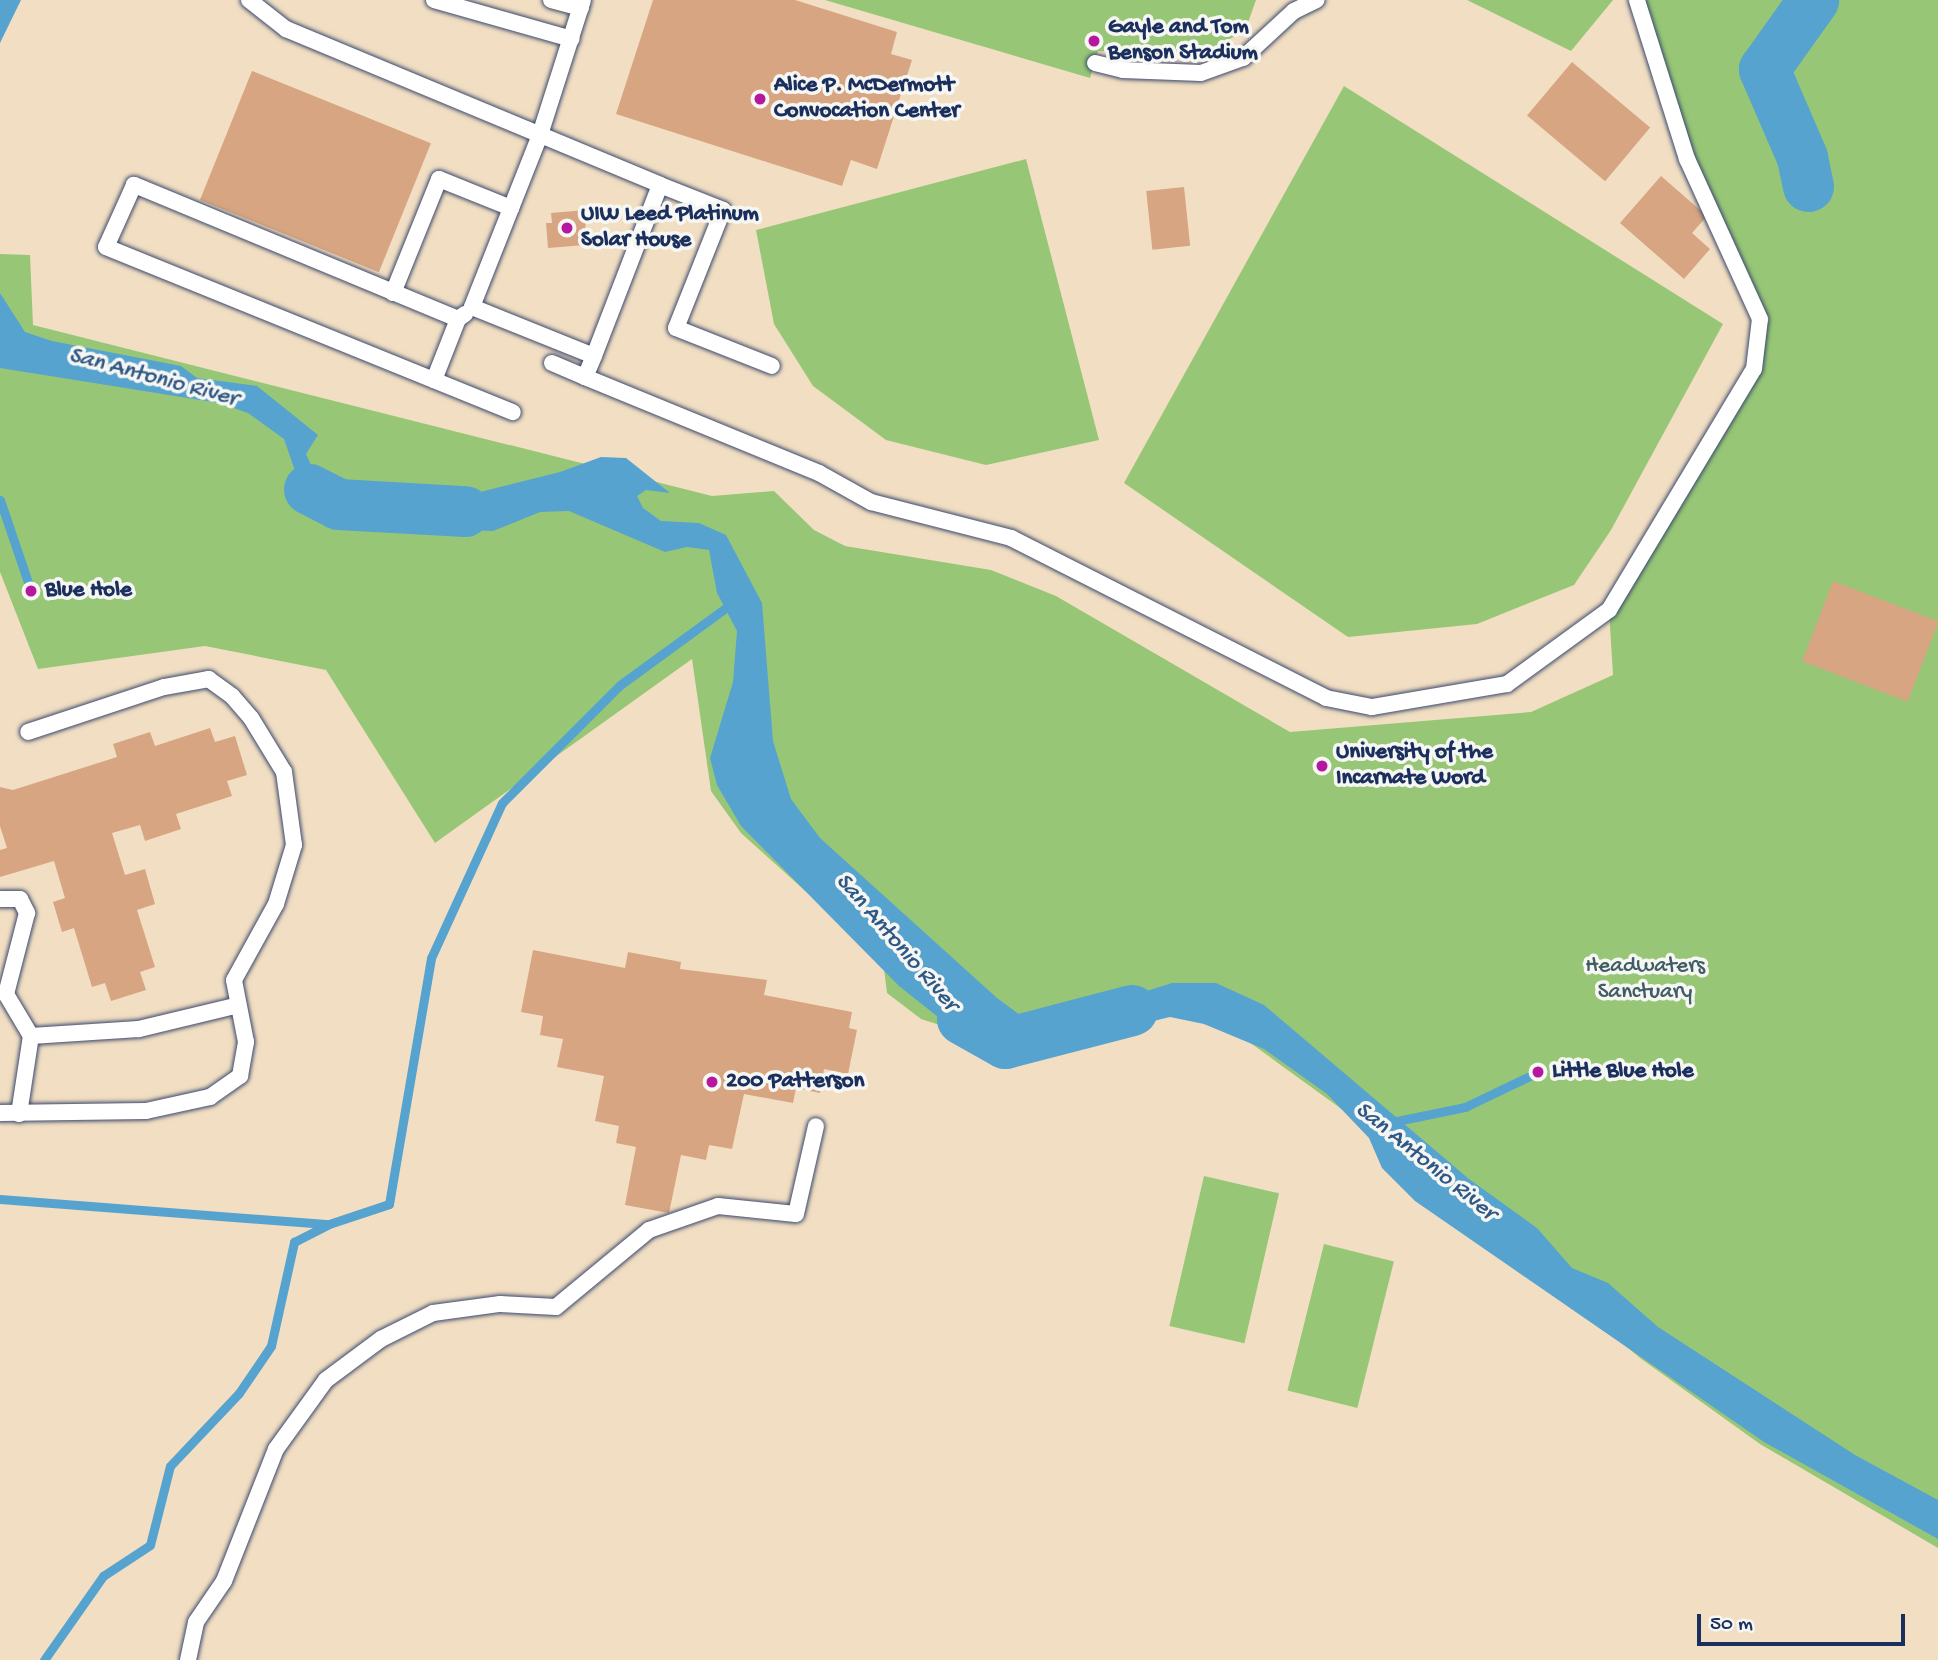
<!DOCTYPE html>
<style>
body{margin:0}
#map{position:relative;width:1938px;height:1660px;overflow:hidden;background:#f2dfc3;font-family:"Gochi Hand",sans-serif}
div>[style]{position:absolute}
.green>*{inset:0;background:#97c776;transform-origin:0 0}
.water>*{inset:0;background:#56a3cf}
.stream>*{height:9px;margin:-4.5px;padding:0 4.5px;transform-origin:4.5px;border-radius:4.5px;background:#56a3cf}
.river>*{height:51px;margin:-25.5px;padding:0 25.5px;transform-origin:25.5px;border-radius:25.5px;background:#56a3cf}
.building>*{inset:0;background:#d7a581;transform-origin:0 0}
.roads{filter:drop-shadow(0 0 2px #3b496d) drop-shadow(0 0 2px #3b496d)}
.lane>*{height:16px;margin:-8px;padding:0 8px;transform-origin:8px;border-radius:8px;background:#fff}
.dots>*{width:19px;height:19px;translate:-50% -50%;box-sizing:border-box;border:4px solid #f6f6f2;border-radius:50%}
span{translate:-50% -50%;white-space:nowrap;text-align:center;line-height:1.15;-webkit-text-stroke:7px #f6f6f2;paint-order:stroke}
.poi-label{font-size:23px;color:#1b2f5e;font-weight:700}
.left{translate:0 -50%;text-align:left}
.park-label{font-size:23px;color:#405d65}
.water-label{font-size:24px;color:#305886;font-style:italic}
.scale{position:absolute;left:1697px;top:1614px;width:208px;height:32px;box-sizing:border-box;border:4px solid #1b2f5e;border-top:0;padding-left:9px;font-size:21px;line-height:24px;white-space:nowrap;color:#1b2f5e;-webkit-text-stroke:5px #f6f6f2;paint-order:stroke}
</style>
<div id="map">
<div class="green">
<i style="clip-path:polygon(825px 0,1256px 0,1245px 31px,1197px 56px,1098px 51px,1090px 78px)"></i>
<i style="clip-path:polygon(1467px 0,1613px 0,1571px 51px)"></i>
<i style="clip-path:polygon(1637px 0,1938px 0,1938px 1548px,1760px 1444px,1640px 1358px,1376px 1134px,1227px 1026px,1158px 993px,1109px 991px,1007px 1028px,968px 1034px,921px 1019px,887px 993px,883px 961px,741px 833px,711px 791px,692px 659px,435px 843px,326px 670px,205px 646px,38px 669px,0 572px,0 254px,30px 255px,33px 325px,712px 496px,774px 491px,814px 530px,845px 546px,991px 570px,1056px 596px,1290px 732px,1531px 712px,1613px 675px,1609px 610px,1754px 369px,1760px 318px,1687px 159px)"></i>
<i style="clip-path:polygon(1344px 86px,1723px 324px,1611px 530px,1574px 585px,1477px 624px,1348px 637px,1124px 483px)"></i>
<i style="clip-path:polygon(1026px 159px,1099px 440px,986px 465px,886px 440px,813px 386px,774px 324px,756px 230px)"></i>
<i style="left:1204px;top:1176px;width:77px;height:154px;rotate:13deg"></i>
<i style="left:1324px;top:1244px;width:72px;height:151px;rotate:14deg"></i>
</div>
<div class="water">
<i style="clip-path:polygon(0 0,21px 0,0 43px)"></i>
<i style="clip-path:polygon(0 293px,25px 332px,52px 341px,181px 366px,197px 378px,257px 386px,318px 435px,306px 454px,319px 482px,388px 512px,406px 499px,410px 488px,472px 494px,560px 472px,601px 457px,626px 458px,670px 493px,646px 490px,637px 496px,643px 508px,661px 521px,699px 523px,726px 535px,762px 603px,773px 741px,791px 799px,820px 838px,997px 998px,1032px 1024px,1009px 1060px,996px 1063px,899px 986px,741px 826px,717px 785px,710px 758px,733px 682px,737px 631px,717px 593px,709px 550px,687px 547px,665px 552px,569px 511px,540px 512px,493px 531px,396px 528px,328px 514px,304px 497px,284px 439px,248px 413px,219px 403px,0 368px)"></i>
<i style="clip-path:polygon(1172px 983px,1216px 983px,1264px 1005px,1469px 1179px,1537px 1228px,1572px 1268px,1608px 1283px,1658px 1327px,1855px 1455px,1938px 1500px,1938px 1539px,1764px 1442px,1415px 1201px,1382px 1168px,1369px 1138px,1327px 1094px,1264px 1049px,1204px 1024px,1170px 1017px,1046px 1047px,1074px 1014px)"></i>
</div>
<div class="stream">
<i style="left:0;top:500px;width:96px;rotate:71.2deg"></i>
<i style="left:1392px;top:1122px;width:75px;rotate:-11.6deg"></i>
<i style="left:1465px;top:1107px;width:81px;rotate:-25.6deg"></i>
<i style="left:0;top:1199px;width:327px;rotate:4.4deg"></i>
<i style="left:44px;top:1660px;width:103px;rotate:-54.9deg"></i>
<i style="left:103px;top:1576px;width:56px;rotate:-33.4deg"></i>
<i style="left:150px;top:1545px;width:81px;rotate:-75.8deg"></i>
<i style="left:170px;top:1466px;width:100px;rotate:-46.6deg"></i>
<i style="left:239px;top:1393px;width:57px;rotate:-55.8deg"></i>
<i style="left:271px;top:1346px;width:107px;rotate:-77.5deg"></i>
<i style="left:294px;top:1242px;width:39px;rotate:-27deg"></i>
<i style="left:329px;top:1224px;width:63px;rotate:-18.4deg"></i>
<i style="left:389px;top:1204px;width:250px;rotate:-80.3deg"></i>
<i style="left:431px;top:958px;width:170px;rotate:-65.4deg"></i>
<i style="left:502px;top:803px;width:167px;rotate:-45deg"></i>
<i style="left:620px;top:685px;width:141px;rotate:-36.1deg"></i>
</div>
<div class="river">
<i style="left:1808px;top:186px;width:30px;rotate:-102deg"></i>
<i style="left:1802px;top:157px;width:96px;rotate:-113.4deg"></i>
<i style="left:1764px;top:69px;width:85px;rotate:-54.6deg"></i>
<i style="left:309px;top:489px;width:33px;rotate:27deg"></i>
<i style="left:338px;top:504px;width:127px;rotate:3.2deg"></i>
<i style="left:962px;top:1019px;width:49px;rotate:29.2deg"></i>
<i style="left:1005px;top:1043px;width:131px;rotate:-14.6deg"></i>
</div>
<div class="building">
<i style="clip-path:polygon(653px 0,795px 0,897px 32px,891px 54px,912px 60px,877px 169px,851px 160px,842px 186px,616px 114px)"></i>
<i style="left:1572px;top:62px;width:102px;height:70px;rotate:40deg"></i>
<i style="left:252px;top:71px;width:193px;height:139px;rotate:22deg"></i>
<i style="clip-path:polygon(1661px 176px,1707px 216px,1692px 233px,1710px 249px,1684px 279px,1620px 223px)"></i>
<i style="left:1184px;top:187px;width:59px;height:38px;rotate:84deg"></i>
<i style="clip-path:polygon(586px 210px,585px 245px,548px 248px,546px 223px,552px 223px,551px 213px)"></i>
<i style="left:1833px;top:581px;width:113px;height:86px;rotate:21deg"></i>
<i style="clip-path:polygon(210px 728px,215px 742px,235px 736px,247px 775px,227px 781px,232px 796px,176px 814px,181px 829px,145px 841px,140px 825px,112px 833px,125px 875px,145px 869px,155px 904px,137px 910px,155px 967px,140px 972px,146px 990px,111px 1001px,105px 983px,92px 987px,74px 928px,62px 932px,53px 902px,65px 898px,54px 861px,0 877px,0 850px,7px 848px,0 826px,0 787px,13px 790px,117px 757px,113px 744px,150px 732px,155px 746px)"></i>
<i style="clip-path:polygon(533px 950px,625px 968px,628px 952px,681px 962px,680px 969px,767px 980px,764px 995px,852px 1012px,849px 1028px,857px 1030px,848px 1074px,824px 1069px,820px 1093px,796px 1088px,793px 1103px,744px 1094px,732px 1149px,709px 1145px,706px 1160px,681px 1155px,669px 1213px,625px 1205px,636px 1147px,616px 1143px,619px 1126px,595px 1121px,604px 1076px,557px 1067px,563px 1039px,540px 1035px,543px 1016px,521px 1012px)"></i>
</div>
<div class="roads">
<div class="lane">
<i style="left:249px;top:0;width:47px;rotate:38.1deg"></i>
<i style="left:286px;top:29px;width:405px;rotate:22.6deg"></i>
<i style="left:660px;top:185px;width:183px;rotate:111.1deg"></i>
<i style="left:434px;top:0;width:143px;rotate:15.8deg"></i>
<i style="left:551px;top:0;width:31px;rotate:15deg"></i>
<i style="left:583px;top:0;width:142px;rotate:107.7deg"></i>
<i style="left:540px;top:135px;width:185px;rotate:111.6deg"></i>
<i style="left:472px;top:307px;width:131px;rotate:21.9deg"></i>
<i style="left:594px;top:356px;width:23px;rotate:113deg"></i>
<i style="left:585px;top:377px;width:253px;rotate:22.3deg"></i>
<i style="left:819px;top:473px;width:60px;rotate:29.1deg"></i>
<i style="left:871px;top:502px;width:145px;rotate:14.4deg"></i>
<i style="left:1011px;top:538px;width:353px;rotate:26.9deg"></i>
<i style="left:1326px;top:698px;width:47px;rotate:11.1deg"></i>
<i style="left:1372px;top:707px;width:137px;rotate:-9.7deg"></i>
<i style="left:1507px;top:684px;width:126px;rotate:-36deg"></i>
<i style="left:1609px;top:610px;width:281px;rotate:-59deg"></i>
<i style="left:1754px;top:369px;width:50px;rotate:-83.2deg"></i>
<i style="left:1760px;top:319px;width:176px;rotate:-114.5deg"></i>
<i style="left:1687px;top:159px;width:167px;rotate:-107.5deg"></i>
<i style="left:1095px;top:63px;width:29px;rotate:14deg"></i>
<i style="left:1123px;top:70px;width:78px;rotate:2.2deg"></i>
<i style="left:1201px;top:73px;width:45px;rotate:-19.7deg"></i>
<i style="left:1243px;top:58px;width:69px;rotate:-42.7deg"></i>
<i style="left:1294px;top:11px;width:25px;rotate:-26deg"></i>
<i style="left:660px;top:185px;width:68px;rotate:21.6deg"></i>
<i style="left:723px;top:210px;width:127px;rotate:111.7deg"></i>
<i style="left:676px;top:328px;width:103px;rotate:21.6deg"></i>
<i style="left:393px;top:293px;width:123px;rotate:-68deg"></i>
<i style="left:439px;top:179px;width:78px;rotate:21.9deg"></i>
<i style="left:458px;top:319px;width:351px;rotate:-157.5deg"></i>
<i style="left:134px;top:185px;width:68px;rotate:114.3deg"></i>
<i style="left:106px;top:247px;width:439px;rotate:22.1deg"></i>
<i style="left:552px;top:363px;width:36px;rotate:23deg"></i>
<i style="left:434px;top:380px;width:66px;rotate:-68.5deg"></i>
<i style="left:458px;top:319px;width:9px;rotate:-36deg"></i>
<i style="left:0;top:899px;width:20px"></i>
<i style="left:20px;top:899px;width:16px;rotate:63deg"></i>
<i style="left:27px;top:913px;width:84px;rotate:104.5deg"></i>
<i style="left:6px;top:994px;width:49px;rotate:59.2deg"></i>
<i style="left:0;top:1113px;width:146px;rotate:-0.8deg"></i>
<i style="left:146px;top:1111px;width:66px;rotate:-12.3deg"></i>
<i style="left:210px;top:1097px;width:37px;rotate:-35deg"></i>
<i style="left:240px;top:1076px;width:35px;rotate:-80deg"></i>
<i style="left:246px;top:1042px;width:63px;rotate:-101deg"></i>
<i style="left:234px;top:980px;width:87px;rotate:-61.1deg"></i>
<i style="left:276px;top:904px;width:62px;rotate:-73deg"></i>
<i style="left:294px;top:845px;width:74px;rotate:-97.8deg"></i>
<i style="left:284px;top:772px;width:63px;rotate:-121.4deg"></i>
<i style="left:251px;top:718px;width:29px;rotate:-131deg"></i>
<i style="left:232px;top:696px;width:29px;rotate:-144deg"></i>
<i style="left:209px;top:679px;width:46px;rotate:169.9deg"></i>
<i style="left:164px;top:687px;width:143px;rotate:161.7deg"></i>
<i style="left:19px;top:1114px;width:79px;rotate:-81.3deg"></i>
<i style="left:31px;top:1036px;width:108px;rotate:-3.7deg"></i>
<i style="left:139px;top:1029px;width:99px;rotate:-13.5deg"></i>
<i style="left:188px;top:1660px;width:39px;rotate:-78deg"></i>
<i style="left:196px;top:1622px;width:50px;rotate:-55.7deg"></i>
<i style="left:224px;top:1581px;width:142px;rotate:-68.5deg"></i>
<i style="left:276px;top:1449px;width:85px;rotate:-54.1deg"></i>
<i style="left:326px;top:1380px;width:69px;rotate:-36.7deg"></i>
<i style="left:381px;top:1339px;width:58px;rotate:-26.6deg"></i>
<i style="left:433px;top:1313px;width:68px;rotate:-7.7deg"></i>
<i style="left:500px;top:1304px;width:56px;rotate:3.1deg"></i>
<i style="left:556px;top:1307px;width:121px;rotate:-39.6deg"></i>
<i style="left:649px;top:1230px;width:73px;rotate:-19.2deg"></i>
<i style="left:718px;top:1206px;width:78px;rotate:5.9deg"></i>
<i style="left:796px;top:1214px;width:90px;rotate:-77.2deg"></i>
</div>
</div>
<div class="dots">
<i style="left:1094px;top:41px;background:#b5179e"></i>
<i style="left:760px;top:99px;background:#b5179e"></i>
<i style="left:567px;top:228px;background:#b5179e"></i>
<i style="left:31px;top:591px;background:#b5179e"></i>
<i style="left:1322px;top:766px;background:#b5179e"></i>
<i style="left:1538px;top:1072px;background:#b5179e"></i>
<i style="left:712px;top:1082px;background:#b5179e"></i>
</div>
<div class="poi-label">
<span class="left" style="left:1108px;top:41px">Gayle and Tom<br>Benson Stadium</span>
<span class="left" style="left:774px;top:99px">Alice P. McDermott<br>Convocation Center</span>
<span class="left" style="left:581px;top:228px">UIW Leed Platinum<br>Solar House</span>
<span class="left" style="left:45px;top:591px">Blue Hole</span>
<span class="left" style="left:1336px;top:766px">University of the<br>Incarnate Word</span>
<span class="left" style="left:1552px;top:1072px">Little Blue Hole</span>
<span class="left" style="left:726px;top:1082px">200 Patterson</span>
</div>
<div class="park-label">
<span style="left:1645px;top:980px">Headwaters<br>Sanctuary</span>
</div>
<div class="water-label">
<span style="left:153px;top:378px;rotate:15deg">San Antonio River</span>
<span style="left:896px;top:943px;rotate:49deg">San Antonio River</span>
<span style="left:1425px;top:1162px;rotate:39deg">San Antonio River</span>
</div>
<div class="scale">50 m</div>
</div>
